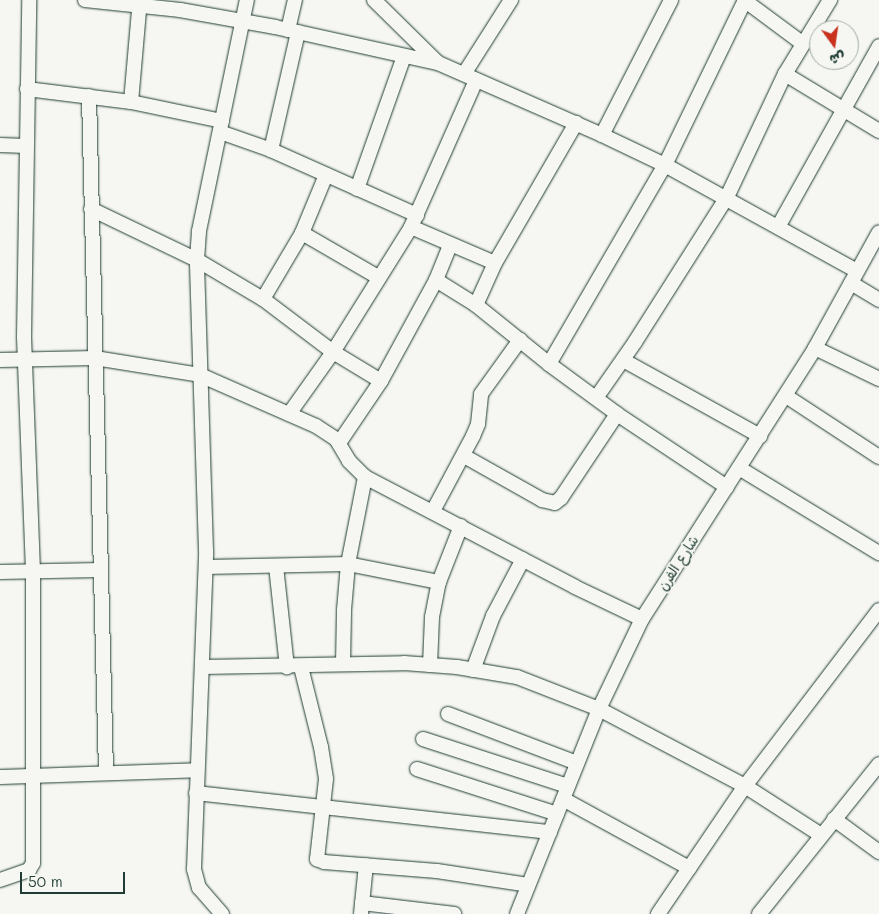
<!DOCTYPE html>
<meta charset="utf-8">
<style>
body{margin:0}
#map{position:relative;width:879px;height:914px;overflow:hidden;background:#f6f6f2;font-family:Mali,"Playpen Sans Arabic",sans-serif}
div>[style]{position:absolute}
.roads{filter:drop-shadow(0 0 1px #1f3d34) drop-shadow(0 0 1px #1f3d34)}
.minor>*{height:14px;margin:-7px;padding:0 7px;transform-origin:7px;border-radius:7px;background:#f6f6f2}
span{translate:-50% -50%;white-space:nowrap;text-align:center;line-height:1.15;-webkit-text-stroke:4px #f6f6f2;paint-order:stroke}
.street-label{font-size:14px;color:#1f3d34}
.north{position:absolute;left:809px;top:20px;width:50px;height:50px;box-sizing:border-box;background:#f6f6f2;border:1px solid #a0aca6;border-radius:50%;rotate:166deg;font-size:14px;font-weight:700;line-height:20px;text-align:center;color:#1f3d34}
.north::after{content:'';display:block;margin:auto;width:18px;height:22px;background:#c8321e;clip-path:polygon(50% 0,100% 100%,50% 72%,0 100%)}
.scale{position:absolute;left:20px;top:872px;width:105px;height:22px;box-sizing:border-box;border:2px solid #1f3d34;border-top:0;padding-left:6px;font-size:15px;line-height:18px;white-space:nowrap;color:#1f3d34;-webkit-text-stroke:4px #f6f6f2;paint-order:stroke}
</style>
<div id="map">
<div class="roads">
<div class="minor">
<i style="left:85px;top:0;width:96px;rotate:6deg"></i>
<i style="left:180px;top:10px;width:97px;rotate:10.1deg"></i>
<i style="left:275px;top:27px;width:167px;rotate:12.5deg"></i>
<i style="left:438px;top:63px;width:179px;rotate:23.7deg"></i>
<i style="left:602px;top:135px;width:70px;rotate:25.5deg"></i>
<i style="left:665px;top:165px;width:219px;rotate:28.9deg"></i>
<i style="left:374px;top:0;width:88px;rotate:44.5deg"></i>
<i style="left:744px;top:0;width:72px;rotate:36.6deg"></i>
<i style="left:288px;top:30px;width:31px;rotate:-77deg"></i>
<i style="left:464px;top:74px;width:88px;rotate:-57.6deg"></i>
<i style="left:785px;top:74px;width:110px;rotate:31.2deg"></i>
<i style="left:27px;top:89px;width:105px;rotate:7.1deg"></i>
<i style="left:131px;top:102px;width:93px;rotate:11.8deg"></i>
<i style="left:89px;top:96px;width:677px;rotate:88.56deg"></i>
<i style="left:131px;top:102px;width:102px;rotate:-85deg"></i>
<i style="left:220px;top:132px;width:54px;rotate:19.4deg"></i>
<i style="left:271px;top:150px;width:160px;rotate:24deg"></i>
<i style="left:602px;top:135px;width:152px;rotate:-62.9deg"></i>
<i style="left:0;top:145px;width:26px;rotate:2deg"></i>
<i style="left:271px;top:150px;width:121px;rotate:-77.1deg"></i>
<i style="left:357px;top:189px;width:141px;rotate:-70.5deg"></i>
<i style="left:91px;top:209px;width:118px;rotate:25.7deg"></i>
<i style="left:197px;top:260px;width:77px;rotate:30.6deg"></i>
<i style="left:263px;top:299px;width:88px;rotate:37.1deg"></i>
<i style="left:333px;top:352px;width:56px;rotate:31.1deg"></i>
<i style="left:411px;top:227px;width:91px;rotate:23.2deg"></i>
<i style="left:778px;top:227px;width:207px;rotate:-60.8deg"></i>
<i style="left:302px;top:233px;width:88px;rotate:30.1deg"></i>
<i style="left:436px;top:280px;width:47px;rotate:32deg"></i>
<i style="left:476px;top:305px;width:94px;rotate:38.9deg"></i>
<i style="left:549px;top:364px;width:84px;rotate:36.3deg"></i>
<i style="left:617px;top:414px;width:132px;rotate:33.6deg"></i>
<i style="left:851px;top:283px;width:33px;rotate:31deg"></i>
<i style="left:263px;top:299px;width:77px;rotate:-59.4deg"></i>
<i style="left:302px;top:233px;width:63px;rotate:-67.5deg"></i>
<i style="left:476px;top:305px;width:46px;rotate:-65.7deg"></i>
<i style="left:495px;top:263px;width:162px;rotate:-59.9deg"></i>
<i style="left:815px;top:348px;width:71px;rotate:25.8deg"></i>
<i style="left:0;top:360px;width:95px;rotate:-1.2deg"></i>
<i style="left:95px;top:358px;width:106px;rotate:9.2deg"></i>
<i style="left:200px;top:375px;width:127px;rotate:23.7deg"></i>
<i style="left:316px;top:426px;width:24px;rotate:33deg"></i>
<i style="left:336px;top:439px;width:26px;rotate:59deg"></i>
<i style="left:349px;top:461px;width:23px;rotate:45deg"></i>
<i style="left:365px;top:477px;width:237px;rotate:27.6deg"></i>
<i style="left:575px;top:587px;width:74px;rotate:25.5deg"></i>
<i style="left:623px;top:360px;width:157px;rotate:29deg"></i>
<i style="left:549px;top:364px;width:230px;rotate:-59.8deg"></i>
<i style="left:665px;top:165px;width:183px;rotate:-64.1deg"></i>
<i style="left:786px;top:396px;width:111px;rotate:33.3deg"></i>
<i style="left:596px;top:398px;width:68px;rotate:-55.1deg"></i>
<i style="left:635px;top:342px;width:172px;rotate:-57.6deg"></i>
<i style="left:727px;top:197px;width:136px;rotate:-64.8deg"></i>
<i style="left:785px;top:74px;width:87px;rotate:-58.7deg"></i>
<i style="left:289px;top:414px;width:76px;rotate:-54.6deg"></i>
<i style="left:333px;top:352px;width:147px;rotate:-58deg"></i>
<i style="left:411px;top:227px;width:161px;rotate:-66.1deg"></i>
<i style="left:339px;top:443px;width:75px;rotate:-55.9deg"></i>
<i style="left:381px;top:381px;width:115px;rotate:-61.4deg"></i>
<i style="left:436px;top:280px;width:38px;rotate:-68deg"></i>
<i style="left:464px;top:456px;width:90px;rotate:29.4deg"></i>
<i style="left:542px;top:500px;width:13px;rotate:13deg"></i>
<i style="left:555px;top:503px;width:8px;rotate:-40deg"></i>
<i style="left:561px;top:498px;width:101px;rotate:-56.3deg"></i>
<i style="left:739px;top:468px;width:164px;rotate:31.3deg"></i>
<i style="left:433px;top:511px;width:85px;rotate:-61.9deg"></i>
<i style="left:473px;top:436px;width:13px;rotate:-67deg"></i>
<i style="left:478px;top:424px;width:30px;rotate:-84deg"></i>
<i style="left:481px;top:394px;width:67px;rotate:-54.2deg"></i>
<i style="left:276px;top:566px;width:102px;rotate:83.8deg"></i>
<i style="left:206px;top:567px;width:142px;rotate:-1.2deg"></i>
<i style="left:348px;top:564px;width:93px;rotate:11.2deg"></i>
<i style="left:0;top:572px;width:100px;rotate:-1.1deg"></i>
<i style="left:343px;top:664px;width:54px;rotate:-88.9deg"></i>
<i style="left:344px;top:610px;width:46px;rotate:-85deg"></i>
<i style="left:348px;top:564px;width:89px;rotate:-78.9deg"></i>
<i style="left:430px;top:665px;width:48px;rotate:-87.6deg"></i>
<i style="left:432px;top:617px;width:36px;rotate:-79deg"></i>
<i style="left:439px;top:582px;width:60px;rotate:-68.6deg"></i>
<i style="left:203px;top:667px;width:201px;rotate:-1.1deg"></i>
<i style="left:404px;top:663px;width:53px;rotate:4.3deg"></i>
<i style="left:457px;top:667px;width:61px;rotate:9.5deg"></i>
<i style="left:517px;top:677px;width:88px;rotate:21.3deg"></i>
<i style="left:599px;top:709px;width:165px;rotate:27.8deg"></i>
<i style="left:745px;top:786px;width:90px;rotate:32.8deg"></i>
<i style="left:301px;top:667px;width:82px;rotate:76deg"></i>
<i style="left:321px;top:747px;width:32px;rotate:81deg"></i>
<i style="left:326px;top:779px;width:81px;rotate:96.4deg"></i>
<i style="left:317px;top:859px;width:8px;rotate:23deg"></i>
<i style="left:324px;top:862px;width:113px;rotate:4.6deg"></i>
<i style="left:437px;top:871px;width:92px;rotate:8.7deg"></i>
<i style="left:473px;top:670px;width:58px;rotate:-69.7deg"></i>
<i style="left:493px;top:616px;width:64px;rotate:-62.2deg"></i>
<i style="left:448px;top:714px;width:138px;rotate:20.8deg"></i>
<i style="left:423px;top:739px;width:152px;rotate:18deg"></i>
<i style="left:417px;top:769px;width:147px;rotate:17.8deg"></i>
<i style="left:0;top:777px;width:197px;rotate:-2deg"></i>
<i style="left:196px;top:793px;width:356px;rotate:6.3deg"></i>
<i style="left:563px;top:799px;width:144px;rotate:28.7deg"></i>
<i style="left:834px;top:819px;width:56px;rotate:36.3deg"></i>
<i style="left:0;top:880px;width:31px;rotate:-19deg"></i>
<i style="left:29px;top:870px;width:8px;rotate:-60deg"></i>
<i style="left:33px;top:863px;width:292px;rotate:-90deg"></i>
<i style="left:33px;top:571px;width:234px;rotate:-92.2deg"></i>
<i style="left:24px;top:337px;width:337px;rotate:-89.1deg"></i>
<i style="left:362px;top:903px;width:93px;rotate:6.8deg"></i>
<i style="left:222px;top:914px;width:35px;rotate:-131deg"></i>
<i style="left:199px;top:888px;width:20px;rotate:-105deg"></i>
<i style="left:194px;top:869px;width:318px;rotate:-87.8deg"></i>
<i style="left:206px;top:551px;width:291px;rotate:-91.8deg"></i>
<i style="left:197px;top:260px;width:29px;rotate:-86deg"></i>
<i style="left:199px;top:231px;width:236px;rotate:-78.3deg"></i>
<i style="left:361px;top:914px;width:49px;rotate:-84.2deg"></i>
<i style="left:517px;top:914px;width:221px;rotate:-68.2deg"></i>
<i style="left:599px;top:709px;width:100px;rotate:-64.5deg"></i>
<i style="left:642px;top:619px;width:322px;rotate:-57.4deg"></i>
<i style="left:815px;top:348px;width:132px;rotate:-61.1deg"></i>
<i style="left:658px;top:914px;width:155px;rotate:-55.8deg"></i>
<i style="left:745px;top:786px;width:221px;rotate:-52.7deg"></i>
<i style="left:759px;top:914px;width:192px;rotate:-51.3deg"></i>
</div>
</div>
<div class="street-label">
<span style="left:678px;top:563px;rotate:-57deg">شارع الفرن</span>
</div>
<div class="north">ش</div>
<div class="scale">50 m</div>
</div>
